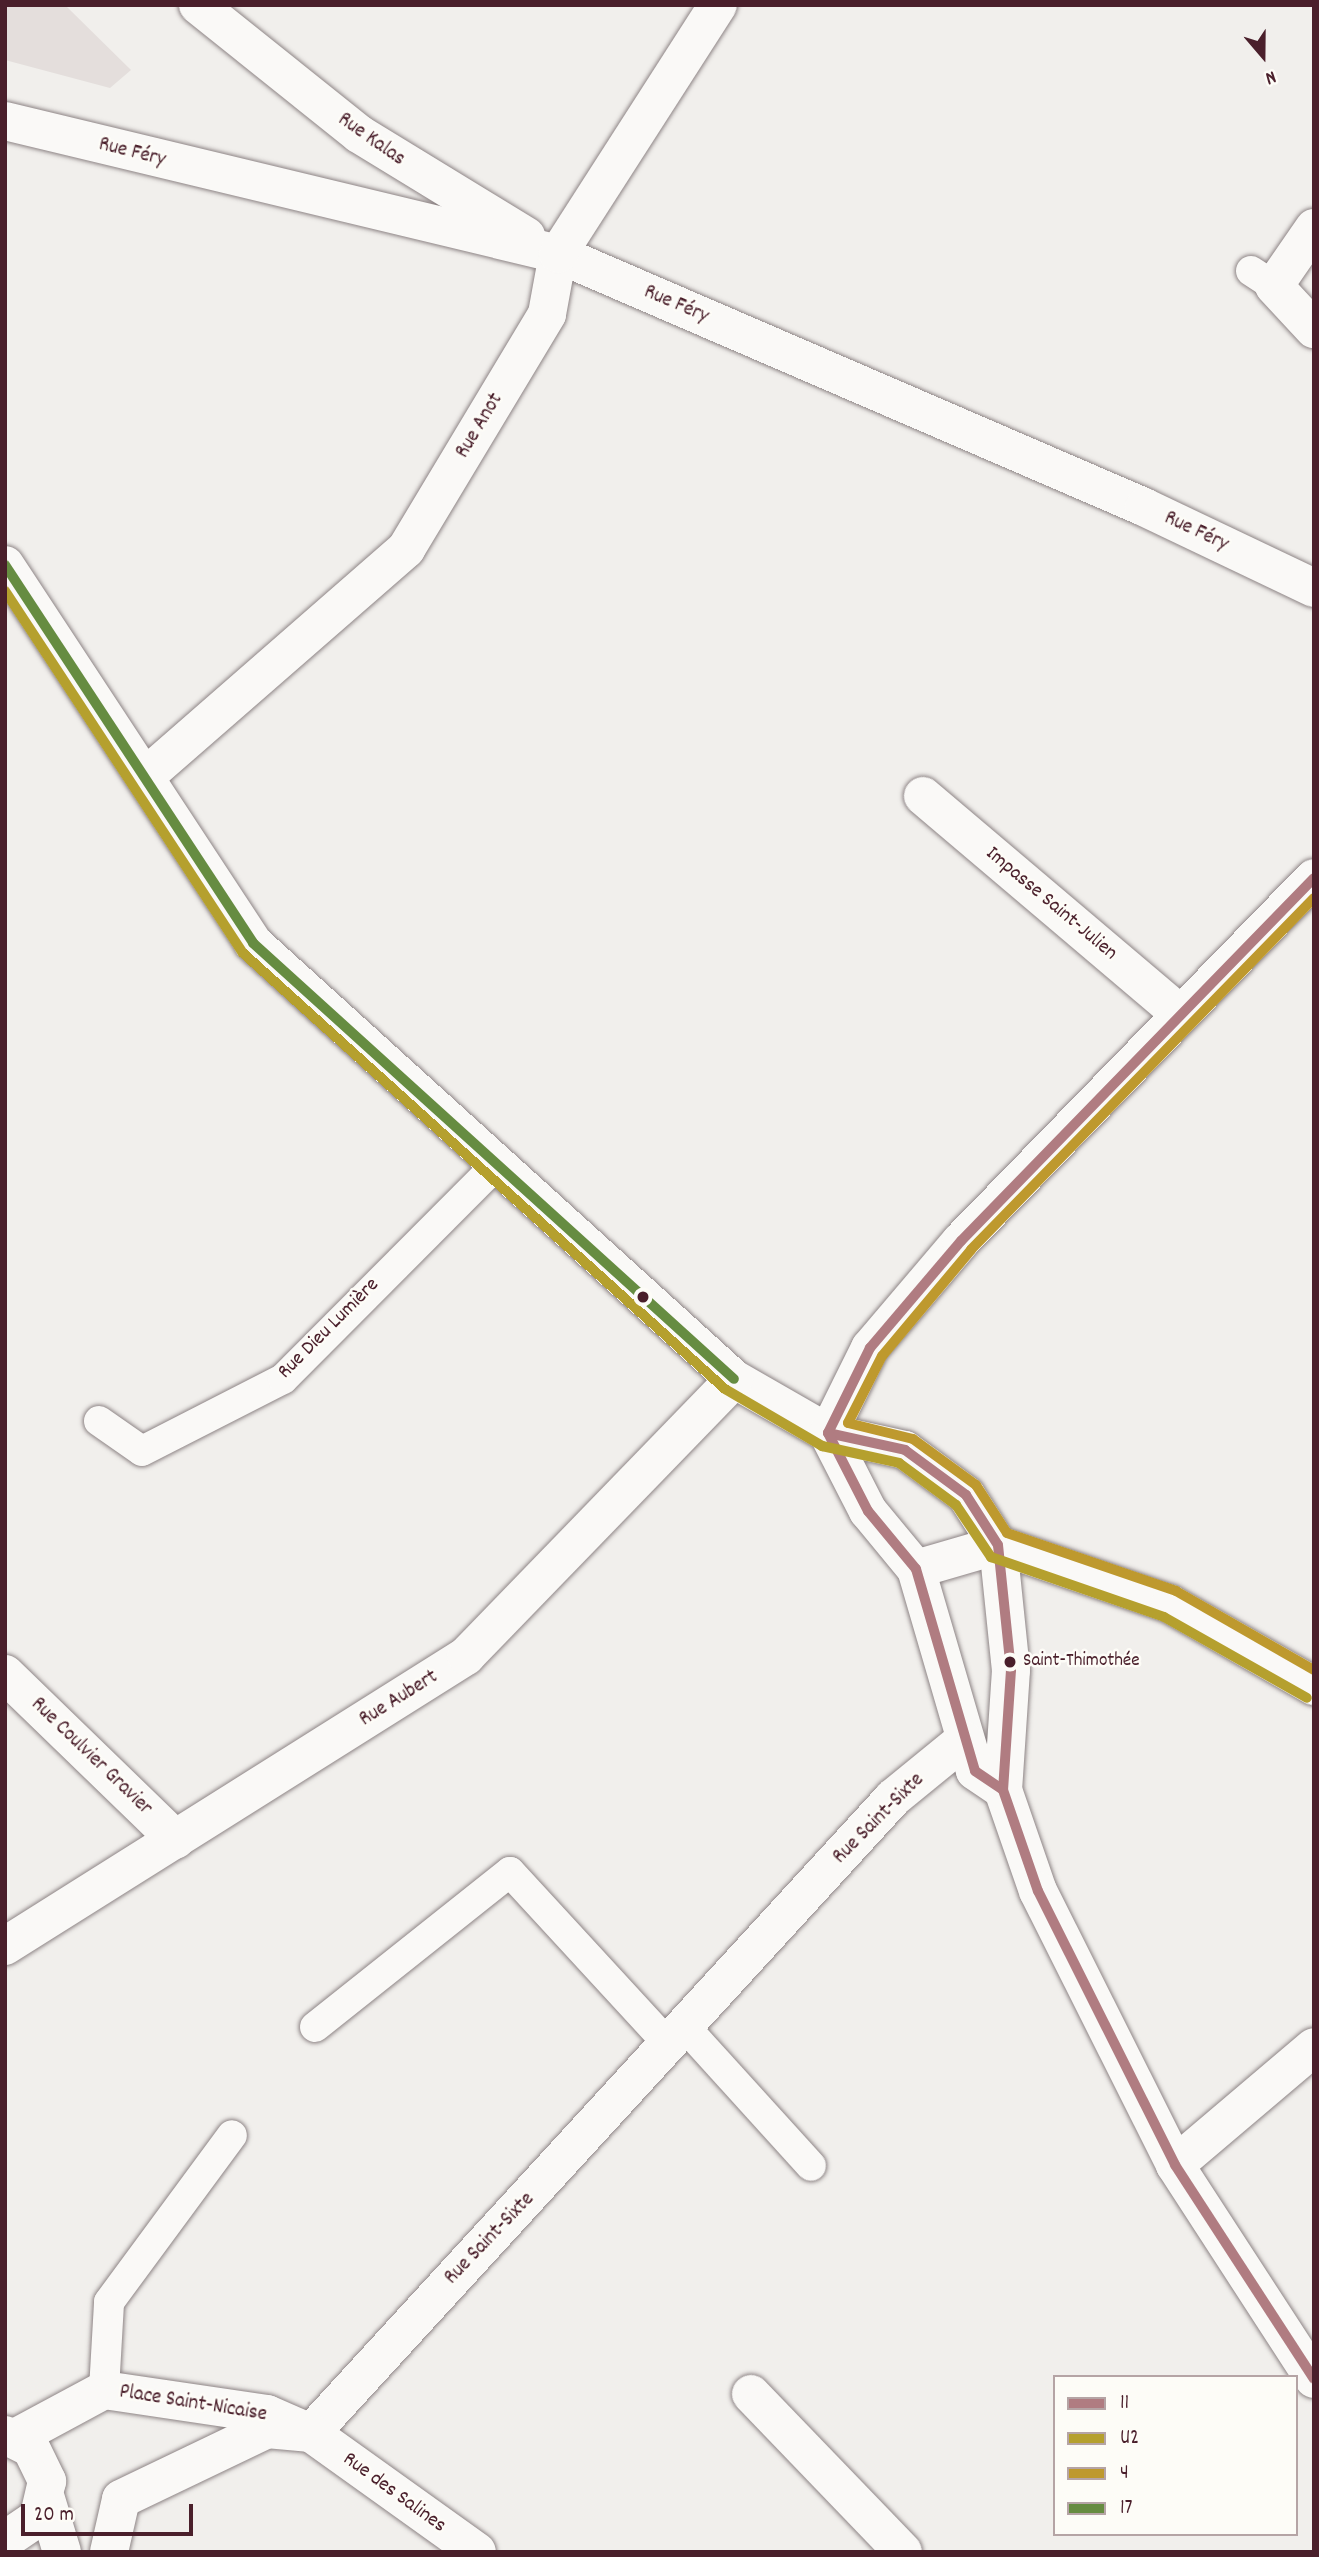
<!DOCTYPE html>
<meta charset="utf-8">
<style>
body{margin:0}
#map{position:relative;width:1319px;height:2557px;overflow:hidden;background:#f1efec;font-family:Dekko,sans-serif}
div>[style]{position:absolute}
.green>*{inset:0;background:#e4dedc}
.roads{filter:drop-shadow(0 0 2px #8d8485) drop-shadow(0 0 2px #8d8485)}
.service>*{height:30px;margin:-15px;padding:0 15px;transform-origin:15px;border-radius:15px;background:#faf9f7}
.minor>*{height:38px;margin:-19px;padding:0 19px;transform-origin:19px;border-radius:19px;background:#faf9f7}
.tertiary>*{height:38px;margin:-19px;padding:0 19px;transform-origin:19px;border-radius:19px;background:#faf9f7}
.bus-1>*{height:10px;margin:-5px;padding:0 5px;transform-origin:5px;border-radius:5px;background:#b07c81}
.bus-2>*{height:10px;margin:-5px;padding:0 5px;transform-origin:5px;border-radius:5px;background:#b5a02e}
.bus-3>*{height:10px;margin:-5px;padding:0 5px;transform-origin:5px;border-radius:5px;background:#be992e}
.bus-4>*{height:10px;margin:-5px;padding:0 5px;transform-origin:5px;border-radius:5px;background:#668c41}
.dots>*{width:19px;height:19px;translate:-50% -50%;box-sizing:border-box;border:4px solid #fdfcf7;border-radius:50%}
span{translate:-50% -50%;white-space:nowrap;text-align:center;line-height:1.15;-webkit-text-stroke:5px #fdfcf7;paint-order:stroke}
.bus-label{font-size:19px;color:#4a1f2b}
.left{translate:0 -50%;text-align:left}
.street-label{font-size:21px;color:#4a1f2b}
.frame{position:absolute;inset:0;border:7px solid #4a1f2b;pointer-events:none}
.legend{position:absolute;left:1053px;top:2375px;width:245px;height:161px;box-sizing:border-box;background:#fdfcf7;border:2px solid #b5a4a5;margin:0;padding:9px 12px;list-style:none;font-size:21px;color:#4a1f2b}
.legend li{display:flex;align-items:center;gap:14px;height:35px}
.legend b{width:35px;border:2px solid #b5a4a5}
.north{position:absolute;left:1228px;top:21px;width:70px;height:70px;-webkit-text-stroke:5px #fdfcf7;paint-order:stroke;rotate:160deg;font-size:19px;font-weight:700;line-height:28px;text-align:center;color:#4a1f2b}
.north::after{content:'';display:block;margin:auto;width:24px;height:32px;background:#4a1f2b;clip-path:polygon(50% 0,100% 100%,50% 72%,0 100%)}
.scale{position:absolute;left:21px;top:2504px;width:172px;height:32px;box-sizing:border-box;border:4px solid #4a1f2b;border-top:0;padding-left:9px;font-size:21px;line-height:24px;white-space:nowrap;color:#4a1f2b;-webkit-text-stroke:5px #fdfcf7;paint-order:stroke}
</style>
<div id="map">
<div class="green">
<i style="clip-path:polygon(5px 5px,65px 5px,131px 70px,110px 88px,5px 60px)"></i>
</div>
<div class="roads">
<div class="service">
<i style="left:1251px;top:271px;width:27px;rotate:33deg"></i>
<i style="left:99px;top:1421px;width:52px;rotate:34.9deg"></i>
<i style="left:142px;top:1451px;width:158px;rotate:-27.1deg"></i>
<i style="left:283px;top:1379px;width:303px;rotate:-45.1deg"></i>
<i style="left:315px;top:2027px;width:249px;rotate:-38.5deg"></i>
<i style="left:510px;top:1872px;width:236px;rotate:47.4deg"></i>
<i style="left:686px;top:2028px;width:186px;rotate:47.8deg"></i>
<i style="left:104px;top:2390px;width:88px;rotate:-86.7deg"></i>
<i style="left:109px;top:2302px;width:207px;rotate:-53.6deg"></i>
</div>
<div class="minor">
<i style="left:198px;top:5px;width:206px;rotate:38.7deg"></i>
<i style="left:359px;top:134px;width:196px;rotate:31.4deg"></i>
<i style="left:5px;top:121px;width:569px;rotate:13.52deg"></i>
<i style="left:558px;top:254px;width:638px;rotate:23.35deg"></i>
<i style="left:1144px;top:507px;width:188px;rotate:25.5deg"></i>
<i style="left:1314px;top:228px;width:70px;rotate:124.6deg"></i>
<i style="left:1274px;top:286px;width:59px;rotate:47.1deg"></i>
<i style="left:5px;top:565px;width:452px;rotate:56.7deg"></i>
<i style="left:253px;top:943px;width:649px;rotate:42.19deg"></i>
<i style="left:734px;top:1379px;width:108px;rotate:29.9deg"></i>
<i style="left:828px;top:1433px;width:79px;rotate:12.4deg"></i>
<i style="left:905px;top:1450px;width:76px;rotate:36.4deg"></i>
<i style="left:966px;top:1495px;width:59px;rotate:57.4deg"></i>
<i style="left:998px;top:1545px;width:126px;rotate:84.1deg"></i>
<i style="left:1011px;top:1670px;width:120px;rotate:93.8deg"></i>
<i style="left:1003px;top:1790px;width:107px;rotate:70.9deg"></i>
<i style="left:1038px;top:1891px;width:306px;rotate:63.4deg"></i>
<i style="left:1175px;top:2165px;width:255px;rotate:57deg"></i>
<i style="left:147px;top:775px;width:344px;rotate:-41.1deg"></i>
<i style="left:406px;top:549px;width:274px;rotate:-59deg"></i>
<i style="left:547px;top:314px;width:61px;rotate:-79.6deg"></i>
<i style="left:558px;top:254px;width:296px;rotate:-57.3deg"></i>
<i style="left:923px;top:796px;width:334px;rotate:40.3deg"></i>
<i style="left:828px;top:1433px;width:95px;rotate:-63.7deg"></i>
<i style="left:870px;top:1348px;width:140px;rotate:-49.6deg"></i>
<i style="left:961px;top:1241px;width:506px;rotate:-45.8deg"></i>
<i style="left:828px;top:1433px;width:88px;rotate:62.9deg"></i>
<i style="left:868px;top:1511px;width:75px;rotate:50.4deg"></i>
<i style="left:916px;top:1569px;width:210px;rotate:73.7deg"></i>
<i style="left:975px;top:1771px;width:34px;rotate:34deg"></i>
<i style="left:916px;top:1569px;width:85px;rotate:-16.3deg"></i>
<i style="left:998px;top:1545px;width:182px;rotate:18.9deg"></i>
<i style="left:1170px;top:1604px;width:166px;rotate:29.7deg"></i>
<i style="left:5px;top:1674px;width:238px;rotate:44.1deg"></i>
<i style="left:5px;top:1946px;width:545px;rotate:-32.17deg"></i>
<i style="left:466px;top:1656px;width:385px;rotate:-45.9deg"></i>
<i style="left:1175px;top:2165px;width:182px;rotate:-40.3deg"></i>
<i style="left:751px;top:2394px;width:219px;rotate:46.1deg"></i>
<i style="left:311px;top:2433px;width:861px;rotate:-47.49deg"></i>
<i style="left:893px;top:1798px;width:92px;rotate:-39.2deg"></i>
<i style="left:15px;top:2438px;width:101px;rotate:-28.3deg"></i>
<i style="left:104px;top:2390px;width:165px;rotate:8.4deg"></i>
<i style="left:267px;top:2414px;width:48px;rotate:23.4deg"></i>
<i style="left:311px;top:2433px;width:204px;rotate:35.6deg"></i>
</div>
<div class="tertiary">
<i style="left:5px;top:2435px;width:29px;rotate:27deg"></i>
<i style="left:31px;top:2448px;width:37px;rotate:64deg"></i>
<i style="left:47px;top:2481px;width:37px;rotate:103deg"></i>
<i style="left:39px;top:2517px;width:41px;rotate:145.9deg"></i>
<i style="left:46px;top:2499px;width:55px;rotate:73.2deg"></i>
<i style="left:109px;top:2552px;width:54px;rotate:-77.2deg"></i>
<i style="left:121px;top:2499px;width:162px;rotate:-25.6deg"></i>
<i style="left:267px;top:2429px;width:44px;rotate:5.2deg"></i>
</div>
</div>
<div class="bus-1">
<i style="left:828px;top:1433px;width:79px;rotate:12.4deg"></i>
<i style="left:905px;top:1450px;width:76px;rotate:36.4deg"></i>
<i style="left:966px;top:1495px;width:59px;rotate:57.4deg"></i>
<i style="left:998px;top:1545px;width:126px;rotate:84.1deg"></i>
<i style="left:1011px;top:1670px;width:120px;rotate:93.8deg"></i>
<i style="left:1003px;top:1790px;width:107px;rotate:70.9deg"></i>
<i style="left:1038px;top:1891px;width:306px;rotate:63.4deg"></i>
<i style="left:1175px;top:2165px;width:255px;rotate:57deg"></i>
<i style="left:828px;top:1433px;width:95px;rotate:-63.7deg"></i>
<i style="left:870px;top:1348px;width:140px;rotate:-49.6deg"></i>
<i style="left:961px;top:1241px;width:506px;rotate:-45.8deg"></i>
<i style="left:828px;top:1433px;width:88px;rotate:62.9deg"></i>
<i style="left:868px;top:1511px;width:75px;rotate:50.4deg"></i>
<i style="left:916px;top:1569px;width:210px;rotate:73.7deg"></i>
<i style="left:975px;top:1771px;width:32px;rotate:34deg"></i>
</div>
<div class="bus-2">
<i style="left:5px;top:591px;width:433px;rotate:56.7deg"></i>
<i style="left:243px;top:953px;width:650px;rotate:42.13deg"></i>
<i style="left:725px;top:1389px;width:113px;rotate:30.4deg"></i>
<i style="left:822px;top:1446px;width:79px;rotate:12.4deg"></i>
<i style="left:899px;top:1463px;width:71px;rotate:36.4deg"></i>
<i style="left:956px;top:1505px;width:63px;rotate:56.1deg"></i>
<i style="left:991px;top:1557px;width:183px;rotate:19.1deg"></i>
<i style="left:1164px;top:1617px;width:164px;rotate:29.5deg"></i>
</div>
<div class="bus-3">
<i style="left:1314px;top:898px;width:491px;rotate:134.3deg"></i>
<i style="left:971px;top:1250px;width:138px;rotate:130deg"></i>
<i style="left:882px;top:1356px;width:75px;rotate:116.9deg"></i>
<i style="left:848px;top:1423px;width:67px;rotate:13.8deg"></i>
<i style="left:913px;top:1439px;width:78px;rotate:36.1deg"></i>
<i style="left:976px;top:1485px;width:57px;rotate:57.1deg"></i>
<i style="left:1007px;top:1533px;width:179px;rotate:18.9deg"></i>
<i style="left:1176px;top:1591px;width:159px;rotate:29.8deg"></i>
</div>
<div class="bus-4">
<i style="left:5px;top:565px;width:452px;rotate:56.7deg"></i>
<i style="left:253px;top:943px;width:649px;rotate:42.19deg"></i>
</div>
<div class="dots">
<i style="left:643px;top:1297px;background:#4a1f2b"></i>
<i style="left:1010px;top:1662px;background:#4a1f2b"></i>
</div>
<div class="bus-label">
<span class="left" style="left:1023px;top:1662px">Saint-Thimothée</span>
</div>
<div class="street-label">
<span style="left:371px;top:140px;rotate:35deg">Rue Kalas</span>
<span style="left:132px;top:153px;rotate:14deg">Rue Féry</span>
<span style="left:676px;top:305px;rotate:23deg">Rue Féry</span>
<span style="left:480px;top:426px;rotate:-59deg">Rue Anot</span>
<span style="left:1196px;top:532px;rotate:25deg">Rue Féry</span>
<span style="left:1051px;top:904px;rotate:40deg">Impasse Saint-Julien</span>
<span style="left:329px;top:1329px;rotate:-45deg">Rue Dieu Lumière</span>
<span style="left:399px;top:1699px;rotate:-32deg">Rue Aubert</span>
<span style="left:91px;top:1757px;rotate:44deg">Rue Coulvier Gravier</span>
<span style="left:879px;top:1819px;rotate:-45deg">Rue Saint-Sixte</span>
<span style="left:490px;top:2239px;rotate:-46deg">Rue Saint-Sixte</span>
<span style="left:193px;top:2404px;rotate:9deg">Place Saint-Nicaise</span>
<span style="left:394px;top:2493px;rotate:36deg">Rue des Salines</span>
</div>
<div class="frame"></div>
<ul class="legend">
<li><b style="height:9px;background:#b07c81"></b>11</li>
<li><b style="height:9px;background:#b5a02e"></b>U2</li>
<li><b style="height:9px;background:#be992e"></b>4</li>
<li><b style="height:9px;background:#668c41"></b>17</li>
</ul>
<div class="north">N</div>
<div class="scale">20 m</div>
</div>
